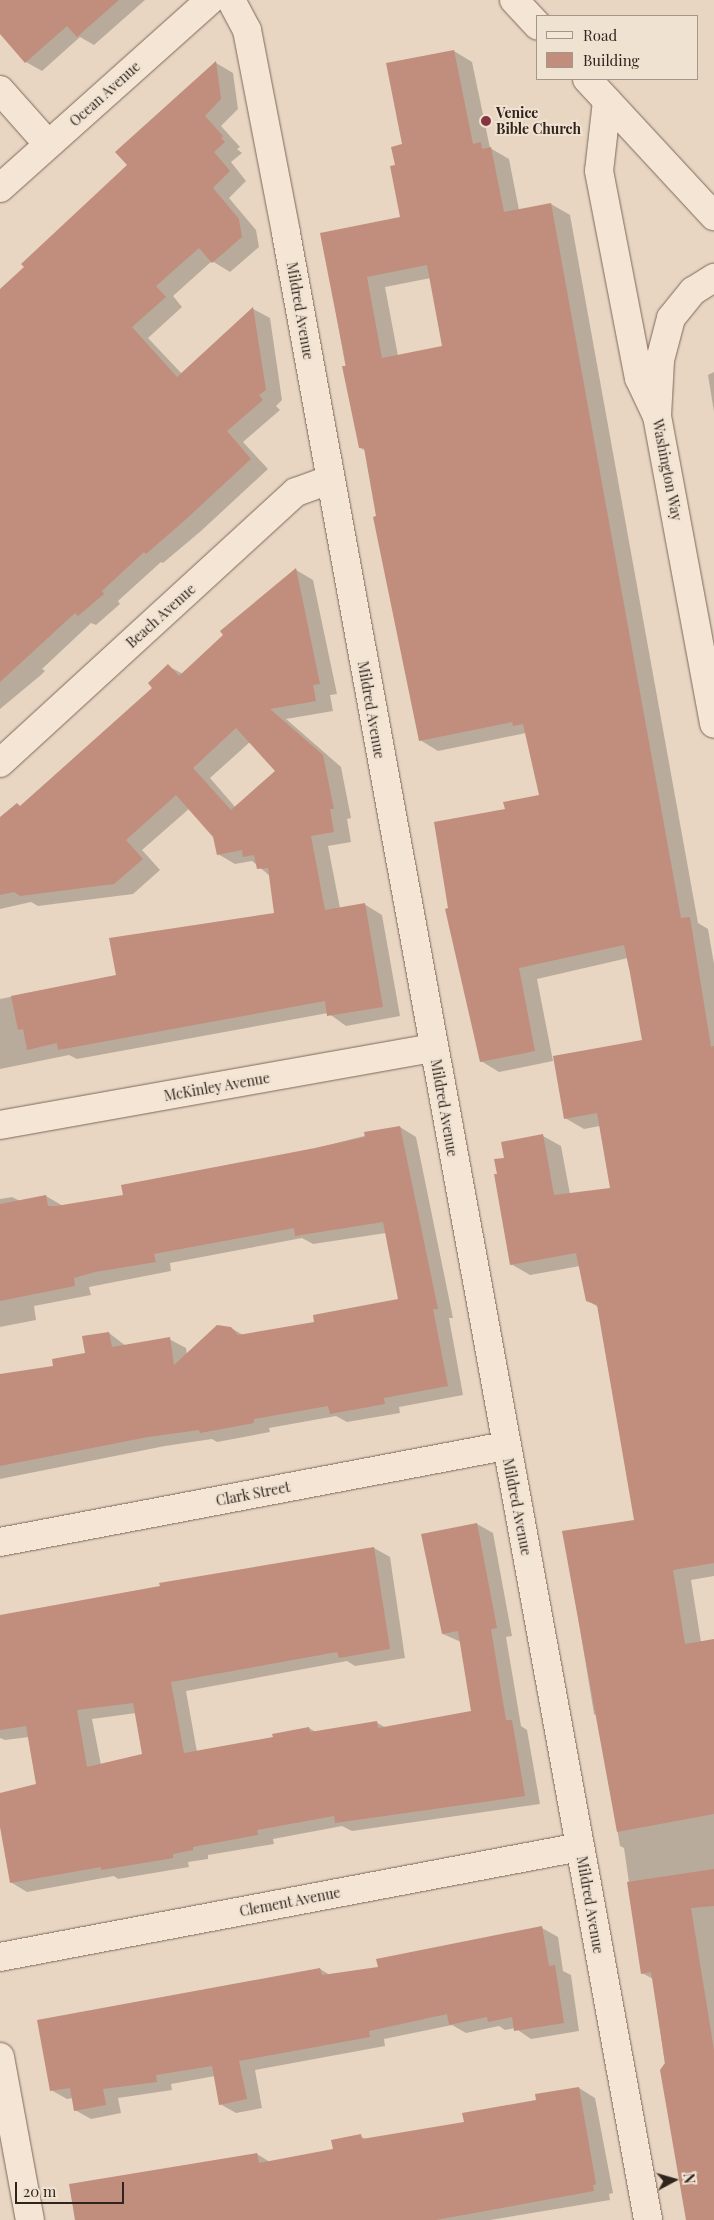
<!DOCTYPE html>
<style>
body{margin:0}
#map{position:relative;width:714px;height:2220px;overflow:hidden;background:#e8d6c2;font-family:"Playfair Display",serif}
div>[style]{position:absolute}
.shadow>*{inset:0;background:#0003}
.building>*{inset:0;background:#c18d7d}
.roads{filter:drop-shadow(0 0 1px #7f685c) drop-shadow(0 0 1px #7f685c)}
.street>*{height:28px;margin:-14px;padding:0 14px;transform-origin:14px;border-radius:14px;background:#f4e5d4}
.secondary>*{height:28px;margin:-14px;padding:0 14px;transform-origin:14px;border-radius:14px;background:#f4e5d4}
.dots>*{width:14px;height:14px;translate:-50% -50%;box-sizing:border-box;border:2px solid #f0e2d1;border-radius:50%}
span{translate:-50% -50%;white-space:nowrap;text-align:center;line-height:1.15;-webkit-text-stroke:4px #f0e2d1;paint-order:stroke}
.street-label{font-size:14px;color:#31241e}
.poi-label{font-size:14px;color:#31241e;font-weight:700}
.left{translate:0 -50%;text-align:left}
.legend{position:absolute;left:536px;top:15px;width:162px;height:65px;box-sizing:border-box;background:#f0e2d1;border:1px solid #a49689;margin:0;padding:6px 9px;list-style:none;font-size:15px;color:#31241e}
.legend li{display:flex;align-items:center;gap:10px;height:25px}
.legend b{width:25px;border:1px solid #a49689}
.north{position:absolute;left:649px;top:2155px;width:50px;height:50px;-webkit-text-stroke:4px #f0e2d1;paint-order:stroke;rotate:84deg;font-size:14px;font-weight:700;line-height:20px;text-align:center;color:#31241e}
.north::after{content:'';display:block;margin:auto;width:18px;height:22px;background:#31241e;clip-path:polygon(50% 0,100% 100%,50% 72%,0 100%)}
.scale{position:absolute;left:15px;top:2182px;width:109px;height:22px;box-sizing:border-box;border:2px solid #31241e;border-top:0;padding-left:6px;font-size:15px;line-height:18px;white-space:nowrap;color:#31241e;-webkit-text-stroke:4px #f0e2d1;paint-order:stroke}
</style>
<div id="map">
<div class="shadow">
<i style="clip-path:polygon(0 0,145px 0,94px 45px,80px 37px,42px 71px,26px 62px,2px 35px)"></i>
<i style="clip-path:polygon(evenodd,454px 51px,472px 62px,490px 148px,509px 159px,519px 210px,551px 204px,570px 215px,698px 923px,708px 929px,714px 964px,714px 1576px,691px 1580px,701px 1642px,714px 1640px,714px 2220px,687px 2220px,653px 1979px,642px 1973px,624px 1848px,620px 1846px,598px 1716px,594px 1714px,564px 1532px,635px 1521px,598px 1307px,587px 1300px,580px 1266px,530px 1275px,511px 1264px,498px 1175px,506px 1159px,543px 1136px,561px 1146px,570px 1194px,612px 1189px,600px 1126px,584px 1129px,565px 1118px,644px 1041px,628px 958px,537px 979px,553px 1061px,499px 1072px,481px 1061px,450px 909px,506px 810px,541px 796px,526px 733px,438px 751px,420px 740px,366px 451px,360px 448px,322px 234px,402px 218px,397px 166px,403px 145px,454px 51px,431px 278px,443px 347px,398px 356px,385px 287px,431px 278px)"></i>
<i style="clip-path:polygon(216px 63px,233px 73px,238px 109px,221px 126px,240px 147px,237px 149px,242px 153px,231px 162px,246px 181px,229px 198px,256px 230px,259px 247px,230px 272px,212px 261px,173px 296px,182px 307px,148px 338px,182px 374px,253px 309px,270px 318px,282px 400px,276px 406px,280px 410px,243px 442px,268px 469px,201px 531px,163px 563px,161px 562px,118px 601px,120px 604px,96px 625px,91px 623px,42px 669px,45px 671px,41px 675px,0 709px,0 291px,129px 165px)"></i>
<i style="clip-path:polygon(714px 372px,714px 412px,708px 375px)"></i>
<i style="clip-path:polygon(evenodd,296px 570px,313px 580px,337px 694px,330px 695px,333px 711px,286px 719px,341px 767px,351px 818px,347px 819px,351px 842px,328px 846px,340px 908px,364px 904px,382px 915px,400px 1016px,346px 1026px,328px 1013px,77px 1059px,69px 1055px,0 1069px,0 999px,117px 976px,275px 915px,270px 876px,252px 861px,235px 864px,218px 854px,214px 836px,190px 808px,142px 850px,160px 870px,133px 894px,38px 906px,31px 902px,0 909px,0 824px,154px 688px,168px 666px,183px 674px,296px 570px,250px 742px,277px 771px,236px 808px,210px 778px,250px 742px)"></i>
<i style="clip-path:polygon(400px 1127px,416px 1137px,453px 1318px,449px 1318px,463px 1395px,399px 1407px,400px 1413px,347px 1422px,336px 1416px,269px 1428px,270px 1432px,217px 1442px,212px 1439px,165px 1446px,0 1479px,0 1376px,54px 1367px,86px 1354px,109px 1333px,126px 1346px,169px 1339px,186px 1348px,187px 1355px,231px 1328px,243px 1335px,315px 1323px,400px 1300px,386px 1233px,313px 1244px,302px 1238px,170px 1263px,171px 1271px,89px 1287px,91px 1295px,34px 1306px,36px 1320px,0 1327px,0 1199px,12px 1197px,20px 1201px,46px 1196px,63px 1206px,125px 1196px)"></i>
<i style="clip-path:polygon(evenodd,477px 1524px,493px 1533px,512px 1636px,506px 1637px,521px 1726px,527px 1730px,540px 1804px,352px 1831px,342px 1826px,273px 1839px,274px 1844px,208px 1855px,208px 1859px,188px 1862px,189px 1867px,118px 1879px,114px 1876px,27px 1892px,12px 1883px,0 1820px,0 1794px,37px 1785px,29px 1737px,5px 1740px,0 1738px,0 1616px,374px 1548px,390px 1557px,405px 1658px,355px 1666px,347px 1661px,186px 1691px,197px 1752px,274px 1738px,309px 1728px,316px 1732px,376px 1722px,386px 1728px,472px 1712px,461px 1642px,443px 1634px,477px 1524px,136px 1713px,144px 1755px,101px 1765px,92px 1719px,136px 1713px)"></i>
<i style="clip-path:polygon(542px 1928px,558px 1937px,563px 1971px,571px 1975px,579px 2031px,531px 2039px,515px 2028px,505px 2030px,499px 2026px,466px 2033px,452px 2025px,384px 2039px,385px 2046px,255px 2070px,262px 2108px,236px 2113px,220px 2104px,215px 2076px,171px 2084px,172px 2090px,118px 2098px,121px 2113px,91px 2119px,75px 2110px,73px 2098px,67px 2099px,51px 2090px,320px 1969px,330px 1975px,379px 1968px)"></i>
<i style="clip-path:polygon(579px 2088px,595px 2098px,613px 2193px,609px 2194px,610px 2200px,490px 2220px,76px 2220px,257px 2154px,270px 2162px,334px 2150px,360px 2136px,367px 2140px,465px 2123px)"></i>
</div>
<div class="building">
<i style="clip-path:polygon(0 0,119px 0,77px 37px,67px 26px,25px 63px,0 34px)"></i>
<i style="clip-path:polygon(evenodd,454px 50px,473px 144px,481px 142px,482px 149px,491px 147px,504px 212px,551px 203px,681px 918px,690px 917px,711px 1047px,714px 1046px,714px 1563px,673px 1570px,685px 1644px,714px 1639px,714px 1814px,617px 1832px,562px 1531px,634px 1520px,597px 1305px,586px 1301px,576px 1253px,510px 1265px,494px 1174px,497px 1174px,494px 1159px,504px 1158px,501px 1142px,543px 1134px,554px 1195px,610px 1188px,597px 1113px,564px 1119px,553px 1056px,642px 1040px,630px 973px,624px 945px,519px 968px,535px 1051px,480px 1062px,445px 909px,448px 908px,434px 822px,505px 809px,503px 802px,539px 795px,523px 724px,513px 726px,512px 722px,419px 741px,373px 517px,376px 516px,364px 448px,359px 448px,342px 366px,346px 366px,320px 233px,400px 217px,390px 166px,395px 165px,391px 147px,402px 144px,386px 63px,454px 50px,427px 265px,442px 346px,382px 358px,367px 277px,427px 265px)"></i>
<i style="clip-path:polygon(216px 61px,221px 99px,205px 116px,223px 136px,221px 138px,225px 142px,214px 152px,230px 171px,213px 188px,239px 219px,242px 237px,212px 263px,199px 248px,156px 286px,166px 297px,132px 327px,177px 377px,253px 307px,266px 390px,259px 395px,263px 400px,227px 431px,251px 459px,184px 521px,146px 554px,144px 552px,102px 591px,104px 594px,78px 616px,75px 613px,0 682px,0 289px,24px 267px,21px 264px,127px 165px,115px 152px)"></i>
<i style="clip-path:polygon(evenodd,296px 568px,320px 684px,313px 685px,316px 701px,270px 709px,323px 755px,334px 809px,330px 809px,334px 832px,311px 836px,325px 910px,365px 903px,383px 1007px,327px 1016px,325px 1001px,58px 1050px,57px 1043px,27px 1050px,23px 1029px,18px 1030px,11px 996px,116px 975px,109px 938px,274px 913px,268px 868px,257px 869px,254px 855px,243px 857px,242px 850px,217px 855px,213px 837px,176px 795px,126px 840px,143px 859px,114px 884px,20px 896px,14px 892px,0 895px,0 817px,17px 803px,20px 806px,152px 688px,148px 683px,168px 664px,179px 676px,223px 635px,220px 631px,296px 568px,236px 728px,275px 771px,231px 810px,193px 768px,236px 728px)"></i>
<i style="clip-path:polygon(400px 1126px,438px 1309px,433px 1309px,448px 1386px,384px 1398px,385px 1404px,330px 1414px,328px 1406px,254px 1419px,254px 1423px,200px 1433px,199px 1430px,148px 1437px,0 1466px,0 1374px,53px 1366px,52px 1359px,85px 1353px,82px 1336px,109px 1332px,112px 1347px,170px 1337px,174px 1365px,217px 1325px,231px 1327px,238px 1335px,314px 1322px,313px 1315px,398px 1299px,383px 1222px,295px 1236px,294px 1228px,154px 1254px,156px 1262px,95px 1272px,74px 1278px,75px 1286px,0 1301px,0 1204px,46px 1195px,48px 1206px,56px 1206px,123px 1195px,121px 1185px,315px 1148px,365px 1137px,364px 1132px)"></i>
<i style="clip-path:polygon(evenodd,477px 1523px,497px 1628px,491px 1629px,506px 1720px,512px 1720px,525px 1796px,335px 1823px,334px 1816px,257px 1830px,258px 1835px,193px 1847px,193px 1850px,173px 1854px,173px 1858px,101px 1870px,101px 1867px,10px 1883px,0 1827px,0 1793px,36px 1784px,26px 1726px,0 1730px,0 1615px,160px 1586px,159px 1583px,374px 1547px,390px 1649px,339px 1658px,337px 1652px,171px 1682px,184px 1753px,273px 1737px,272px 1734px,309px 1727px,310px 1732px,377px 1721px,378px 1728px,471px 1711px,458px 1631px,442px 1634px,421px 1534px,477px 1523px,133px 1703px,142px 1754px,87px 1767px,77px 1710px,133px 1703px)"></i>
<i style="clip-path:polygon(714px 1869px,714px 1906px,691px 1908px,714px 2050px,714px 2220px,686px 2220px,660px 2070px,665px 2063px,651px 1972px,641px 1974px,627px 1882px)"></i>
<i style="clip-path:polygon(542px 1926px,549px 1966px,555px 1965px,564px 2023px,514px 2031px,512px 2017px,488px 2022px,487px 2017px,449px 2025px,447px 2014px,369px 2031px,370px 2037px,239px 2061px,247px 2099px,219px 2105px,212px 2066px,156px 2075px,157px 2082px,103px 2089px,106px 2105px,74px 2111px,70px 2088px,50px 2091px,37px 2020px,320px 1968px,322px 1975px,378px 1967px,376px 1959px)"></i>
<i style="clip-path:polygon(579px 2087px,596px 2184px,593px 2185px,594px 2191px,436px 2220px,75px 2220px,69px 2184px,257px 2153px,259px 2163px,333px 2149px,331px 2140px,361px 2134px,362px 2139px,464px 2122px,462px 2113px,536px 2100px,535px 2094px)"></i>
</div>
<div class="roads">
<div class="street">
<i style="left:231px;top:0;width:34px;rotate:62deg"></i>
<i style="left:247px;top:30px;width:207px;rotate:79.1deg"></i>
<i style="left:286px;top:233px;width:2020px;rotate:79.67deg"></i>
<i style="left:0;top:90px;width:72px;rotate:48.4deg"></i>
<i style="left:607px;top:101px;width:70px;rotate:96.5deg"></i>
<i style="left:599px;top:171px;width:211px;rotate:79.1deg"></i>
<i style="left:639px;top:378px;width:42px;rotate:64.7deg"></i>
<i style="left:657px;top:416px;width:313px;rotate:79.5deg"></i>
<i style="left:0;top:763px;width:401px;rotate:-42.5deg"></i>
<i style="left:296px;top:492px;width:35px;rotate:-20deg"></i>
<i style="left:0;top:1125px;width:441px;rotate:-10.1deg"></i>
<i style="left:0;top:1542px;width:514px;rotate:-10.76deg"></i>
<i style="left:0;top:1957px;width:590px;rotate:-10.74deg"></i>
<i style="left:0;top:2057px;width:166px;rotate:79.6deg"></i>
</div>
<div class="secondary">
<i style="left:514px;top:0;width:35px;rotate:47deg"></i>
<i style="left:587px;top:79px;width:187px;rotate:47.2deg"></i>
<i style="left:0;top:188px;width:282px;rotate:-41.8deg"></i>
<i style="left:657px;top:416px;width:56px;rotate:-86.9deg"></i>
<i style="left:660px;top:360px;width:43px;rotate:-75.3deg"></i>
<i style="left:671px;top:318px;width:35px;rotate:-51deg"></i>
<i style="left:693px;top:291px;width:25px;rotate:-32deg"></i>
</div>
</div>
<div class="dots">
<i style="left:486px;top:121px;background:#873342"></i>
</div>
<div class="street-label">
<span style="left:105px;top:94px;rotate:-42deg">Ocean Avenue</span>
<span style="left:300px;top:311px;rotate:80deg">Mildred Avenue</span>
<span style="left:667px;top:470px;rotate:79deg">Washington Way</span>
<span style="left:161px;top:616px;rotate:-42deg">Beach Avenue</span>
<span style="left:371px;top:710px;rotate:80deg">Mildred Avenue</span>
<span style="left:217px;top:1087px;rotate:-10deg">McKinley Avenue</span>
<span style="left:444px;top:1108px;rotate:80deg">Mildred Avenue</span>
<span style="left:253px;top:1494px;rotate:-11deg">Clark Street</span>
<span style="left:517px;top:1507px;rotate:79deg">Mildred Avenue</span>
<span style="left:290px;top:1902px;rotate:-11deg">Clement Avenue</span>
<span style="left:590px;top:1905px;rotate:80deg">Mildred Avenue</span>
</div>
<div class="poi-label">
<span class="left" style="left:496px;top:121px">Venice<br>Bible Church</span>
</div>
<ul class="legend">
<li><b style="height:6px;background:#f4e5d4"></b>Road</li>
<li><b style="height:14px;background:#c18d7d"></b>Building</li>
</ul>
<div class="north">N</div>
<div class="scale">20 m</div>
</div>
